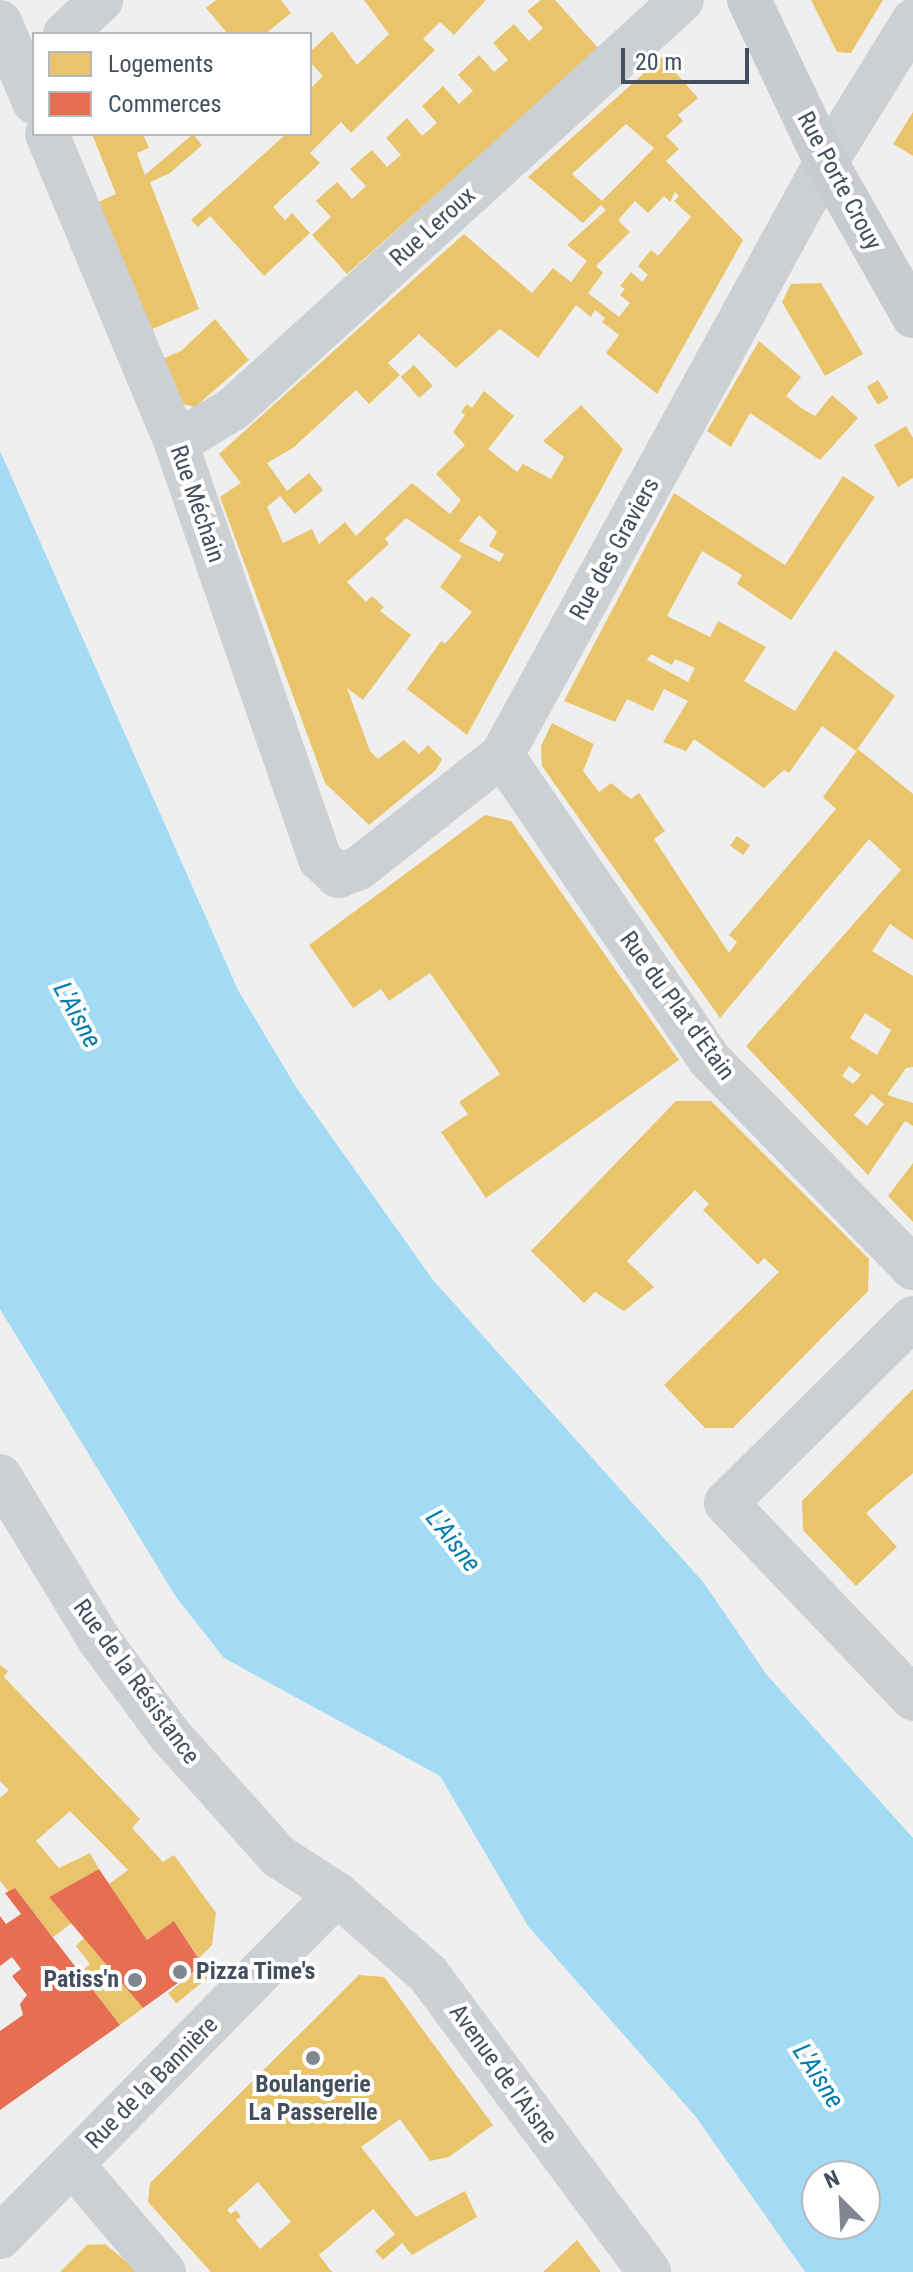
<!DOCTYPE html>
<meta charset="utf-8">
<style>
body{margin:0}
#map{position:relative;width:913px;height:2272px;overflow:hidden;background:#f0efef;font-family:"Roboto Condensed",sans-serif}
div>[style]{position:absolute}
.water>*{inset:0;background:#a2dbf3}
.homes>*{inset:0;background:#e9c46a;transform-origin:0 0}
.shops>*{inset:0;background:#e76f51}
.minor>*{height:44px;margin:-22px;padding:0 22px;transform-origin:22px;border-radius:22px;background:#cdd0d3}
.secondary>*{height:44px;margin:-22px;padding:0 22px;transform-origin:22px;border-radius:22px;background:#cdd0d5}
.primary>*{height:44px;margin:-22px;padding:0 22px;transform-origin:22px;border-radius:22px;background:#c8cbd0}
.dots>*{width:22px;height:22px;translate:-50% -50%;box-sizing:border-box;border:4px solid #fff;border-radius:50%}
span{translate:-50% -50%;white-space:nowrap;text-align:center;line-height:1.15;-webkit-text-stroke:8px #fff;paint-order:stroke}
.street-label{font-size:24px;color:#444f5e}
.poi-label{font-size:24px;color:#444f5e;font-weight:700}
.left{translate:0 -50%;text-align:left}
.right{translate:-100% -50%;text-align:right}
.water-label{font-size:26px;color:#017aad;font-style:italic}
.legend{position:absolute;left:32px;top:32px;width:280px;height:104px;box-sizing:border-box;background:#fff;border:2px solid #b4b9bf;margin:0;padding:10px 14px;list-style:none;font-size:24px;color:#444f5e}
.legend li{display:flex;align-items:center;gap:16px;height:40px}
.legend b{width:40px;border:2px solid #b4b9bf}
.north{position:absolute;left:801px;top:2160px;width:80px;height:80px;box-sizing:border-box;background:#fff;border:2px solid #b4b9bf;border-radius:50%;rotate:336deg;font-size:22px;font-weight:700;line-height:32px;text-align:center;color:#444f5e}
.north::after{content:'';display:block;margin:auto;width:28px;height:36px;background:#808791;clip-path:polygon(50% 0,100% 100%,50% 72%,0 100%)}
.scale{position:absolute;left:621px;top:48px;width:128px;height:36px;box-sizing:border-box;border:4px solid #444f5e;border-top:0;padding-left:10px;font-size:24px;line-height:28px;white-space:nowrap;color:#444f5e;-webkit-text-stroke:6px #fff;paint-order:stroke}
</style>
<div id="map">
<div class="water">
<i style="clip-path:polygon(evenodd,0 451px,238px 990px,296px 1087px,433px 1280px,704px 1583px,766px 1674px,913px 1838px,913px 2272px,805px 2272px,696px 2117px,528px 1926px,440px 1776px,224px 1658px,176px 1597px,0 1309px,0 451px,817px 2176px,865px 2176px,865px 2224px,817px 2224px,817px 2176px)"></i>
</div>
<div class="homes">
<i style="clip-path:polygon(216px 0,281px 0,291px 13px,265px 34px,228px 34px,206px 8px)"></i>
<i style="clip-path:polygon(364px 0,486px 0,454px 35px,440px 22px,423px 39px,435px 50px,351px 133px,341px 122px,310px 153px,320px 163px,273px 207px,285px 220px,292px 213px,310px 233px,264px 276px,210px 216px,198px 227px,191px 220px,286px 134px,310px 134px,310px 89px,323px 76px,310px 62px,310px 52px,332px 31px,357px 65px,389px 34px)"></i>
<i style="clip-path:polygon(541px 0,555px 0,599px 49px,347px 274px,312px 235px,331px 217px,316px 201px,337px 182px,352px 199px,366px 186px,350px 169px,372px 150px,387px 167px,401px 155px,386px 138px,407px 118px,422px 136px,437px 123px,422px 106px,443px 86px,459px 104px,473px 91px,458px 75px,479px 55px,494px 72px,508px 60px,493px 43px,514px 24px,529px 41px,543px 28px,527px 11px)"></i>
<i style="clip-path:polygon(811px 0,883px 0,851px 53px,837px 52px)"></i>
<i style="clip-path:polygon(evenodd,662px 57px,698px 98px,678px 115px,683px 121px,666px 136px,679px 149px,666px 161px,743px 240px,657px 394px,606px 353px,619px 335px,602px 322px,605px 318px,595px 310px,591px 317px,576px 305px,538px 358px,500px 329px,456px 368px,419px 334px,388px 363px,400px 375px,369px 404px,356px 390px,293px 448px,267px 463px,287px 491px,309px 473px,323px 490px,295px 514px,280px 496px,267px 507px,283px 543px,312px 529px,319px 544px,345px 522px,356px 536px,412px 483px,450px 514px,461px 500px,436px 474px,465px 445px,453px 432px,465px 415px,461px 412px,467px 404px,472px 408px,484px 391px,514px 416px,488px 449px,517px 472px,523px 464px,551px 479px,564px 457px,543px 441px,581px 405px,623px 449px,467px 735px,407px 689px,441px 641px,445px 644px,472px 612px,440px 587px,462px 556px,406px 518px,385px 539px,389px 544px,347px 582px,366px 602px,372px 596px,384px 607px,380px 611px,411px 635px,363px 700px,347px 688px,370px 751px,378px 759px,404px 740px,419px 754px,428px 745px,442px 759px,436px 770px,369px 825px,325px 783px,220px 497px,241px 483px,219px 454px,464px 234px,532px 293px,553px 268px,571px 282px,587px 261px,567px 245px,606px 210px,601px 205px,583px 223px,528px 177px,662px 57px,626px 124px,654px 148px,602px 201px,572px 174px,626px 124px,662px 57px,675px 192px,679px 196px,674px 201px,691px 217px,658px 256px,651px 250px,638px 266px,648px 275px,642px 282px,631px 272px,620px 286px,625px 289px,620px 295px,630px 303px,619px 317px,588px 293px,603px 273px,596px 266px,630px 232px,618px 220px,635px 201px,648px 213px,664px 196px,670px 202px,675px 192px,662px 57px,479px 515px,497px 532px,489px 546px,504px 554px,500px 562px,459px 541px,479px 515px)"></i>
<i style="clip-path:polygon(913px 112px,913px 156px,893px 144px)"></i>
<i style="clip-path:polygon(92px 134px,143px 134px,149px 148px,137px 153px,145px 175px,193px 134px,202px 145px,170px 173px,150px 182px,199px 309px,150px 330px,96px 203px,116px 194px)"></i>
<i style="clip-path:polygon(821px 283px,863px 354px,825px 376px,782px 302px,791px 284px)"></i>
<i style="clip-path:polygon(215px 319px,249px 360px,195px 407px,182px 404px,162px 359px,181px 351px)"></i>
<i style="clip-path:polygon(759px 341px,801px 377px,786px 396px,801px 408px,815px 416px,832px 395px,858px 418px,820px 460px,750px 413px,731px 447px,707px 431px)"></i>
<i style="left:414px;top:365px;width:28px;height:18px;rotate:48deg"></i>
<i style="left:878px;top:380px;width:21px;height:13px;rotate:59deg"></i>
<i style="clip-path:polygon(906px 426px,913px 438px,913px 478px,898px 487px,874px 445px)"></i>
<i style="clip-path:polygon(evenodd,843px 476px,875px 497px,791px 620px,737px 584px,742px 575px,702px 551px,667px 616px,710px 637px,718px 621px,766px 647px,744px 681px,795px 711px,835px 650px,895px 696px,856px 751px,822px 726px,789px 773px,784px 770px,764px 788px,694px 739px,686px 751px,663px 742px,688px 701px,664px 689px,653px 711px,627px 699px,615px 722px,564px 701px,674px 493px,785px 565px,843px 476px,651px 654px,672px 665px,675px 659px,695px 668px,688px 682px,647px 660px,651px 654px)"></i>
<i style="clip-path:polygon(evenodd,552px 723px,594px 744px,583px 771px,599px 792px,611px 783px,631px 799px,639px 793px,665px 831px,654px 839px,729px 953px,737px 942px,729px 935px,836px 809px,823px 797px,858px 749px,913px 794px,913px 940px,890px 924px,872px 951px,913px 976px,913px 1067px,906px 1068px,887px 1095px,913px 1103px,913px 1126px,905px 1121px,868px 1175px,746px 1046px,901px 870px,869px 839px,720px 1018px,542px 766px,541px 746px,552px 723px,865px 1013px,891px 1030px,877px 1055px,850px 1038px,865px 1013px,552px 723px,849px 1066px,861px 1075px,853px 1084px,842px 1076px,849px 1066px,552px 723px,872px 1094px,884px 1104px,867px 1126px,854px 1115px,872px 1094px)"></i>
<i style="clip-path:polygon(485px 815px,511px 821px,679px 1060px,486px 1198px,441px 1132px,468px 1114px,459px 1102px,500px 1074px,430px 973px,389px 1001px,381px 989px,353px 1008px,309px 945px)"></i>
<i style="left:737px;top:836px;width:16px;height:12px;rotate:35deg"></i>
<i style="clip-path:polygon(676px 1101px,711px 1101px,869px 1259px,868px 1291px,733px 1428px,705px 1428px,664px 1385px,779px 1272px,764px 1258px,758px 1265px,703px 1210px,709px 1204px,695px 1190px,627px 1261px,654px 1287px,624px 1311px,595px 1292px,584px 1303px,531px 1251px)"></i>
<i style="clip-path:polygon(913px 1163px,913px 1222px,888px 1196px)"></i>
<i style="clip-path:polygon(913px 1389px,913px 1473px,866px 1513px,897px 1547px,856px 1586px,803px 1530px,802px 1501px)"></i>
<i style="clip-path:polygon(0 1665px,8px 1671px,4px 1677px,140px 1819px,132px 1828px,163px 1862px,174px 1855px,216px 1913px,212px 1945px,199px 1958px,174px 1921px,147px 1940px,109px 1884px,128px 1870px,70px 1811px,36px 1841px,59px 1868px,90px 1853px,99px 1869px,49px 1897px,72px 1923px,53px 1937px,15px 1888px,9px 1892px,0 1881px,0 1798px,9px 1790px,0 1781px)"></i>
<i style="clip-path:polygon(84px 1938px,143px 2008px,120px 2025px,88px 1983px,93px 1979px,84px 1969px,90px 1964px,76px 1946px)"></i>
<i style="left:203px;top:1965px;width:13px;height:45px;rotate:51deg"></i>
<i style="clip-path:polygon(evenodd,359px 1975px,384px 1977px,493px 2125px,449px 2157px,430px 2161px,400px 2119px,361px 2147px,416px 2217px,465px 2191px,477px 2217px,412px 2255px,402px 2243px,383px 2260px,375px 2251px,395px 2234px,373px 2209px,319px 2255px,332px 2272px,211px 2272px,148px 2202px,150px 2183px,359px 1975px,258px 2182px,291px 2222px,260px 2249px,236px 2220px,241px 2217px,236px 2210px,231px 2214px,227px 2210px,258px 2182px)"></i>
<i style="clip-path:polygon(577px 2240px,601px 2272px,543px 2272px)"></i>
<i style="clip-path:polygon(105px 2244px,139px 2272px,60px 2272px,87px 2245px)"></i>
</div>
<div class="shops">
<i style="clip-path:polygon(99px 1869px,147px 1940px,174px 1921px,203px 1965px,143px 2008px,49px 1897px)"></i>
<i style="clip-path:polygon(15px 1888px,120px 2025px,0 2110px,0 2031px,23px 2015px,20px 2004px,27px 1995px,12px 1976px,21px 1969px,12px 1957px,0 1966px,0 1916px,6px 1924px,21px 1914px,5px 1893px)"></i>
</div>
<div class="minor">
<i style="left:0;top:22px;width:87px;rotate:67deg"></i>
<i style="left:65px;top:34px;width:50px;rotate:-43.4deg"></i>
<i style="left:47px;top:134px;width:335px;rotate:67.3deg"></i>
<i style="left:176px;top:443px;width:440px;rotate:70.9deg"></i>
<i style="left:320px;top:859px;width:25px;rotate:43deg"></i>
<i style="left:338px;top:876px;width:22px;rotate:-21deg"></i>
<i style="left:359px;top:868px;width:182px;rotate:-38.3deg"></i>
<i style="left:502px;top:755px;width:676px;rotate:-61.35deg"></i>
<i style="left:826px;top:162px;width:166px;rotate:-58.3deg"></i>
<i style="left:176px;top:443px;width:66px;rotate:-30.8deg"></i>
<i style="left:233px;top:409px;width:607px;rotate:-42.33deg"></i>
<i style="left:502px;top:755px;width:369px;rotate:55.7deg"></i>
<i style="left:710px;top:1060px;width:291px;rotate:45.7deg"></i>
<i style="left:913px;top:1318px;width:263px;rotate:135.3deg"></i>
<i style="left:726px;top:1503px;width:271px;rotate:46.3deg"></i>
<i style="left:72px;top:2164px;width:142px;rotate:49.6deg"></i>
<i style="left:0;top:2237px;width:481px;rotate:-45.5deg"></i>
</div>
<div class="secondary">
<i style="left:0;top:1476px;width:193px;rotate:58.8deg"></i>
<i style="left:100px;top:1641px;width:116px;rotate:53.4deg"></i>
<i style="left:169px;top:1734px;width:164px;rotate:48.2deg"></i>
<i style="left:278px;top:1856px;width:70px;rotate:32.8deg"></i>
<i style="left:337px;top:1894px;width:121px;rotate:41.3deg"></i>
<i style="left:428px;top:1974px;width:371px;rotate:53.4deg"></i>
</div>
<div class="primary">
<i style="left:749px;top:0;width:179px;rotate:64.6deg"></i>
<i style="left:826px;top:162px;width:177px;rotate:60.5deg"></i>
</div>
<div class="dots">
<i style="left:180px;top:1972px;background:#808791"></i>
<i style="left:135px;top:1980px;background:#808791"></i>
<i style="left:313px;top:2058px;background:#808791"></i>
</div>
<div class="street-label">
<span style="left:839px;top:181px;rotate:62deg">Rue Porte Crouy</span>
<span style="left:433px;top:227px;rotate:-42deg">Rue Leroux</span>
<span style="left:197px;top:504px;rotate:71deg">Rue Méchain</span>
<span style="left:615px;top:549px;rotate:-61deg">Rue des Graviers</span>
<span style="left:677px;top:1006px;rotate:54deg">Rue du Plat d'Etain</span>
<span style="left:136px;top:1682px;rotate:54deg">Rue de la Résistance</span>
<span style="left:503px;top:2074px;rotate:54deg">Avenue de l'Aisne</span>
<span style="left:152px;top:2083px;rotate:-45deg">Rue de la Bannière</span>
</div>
<div class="poi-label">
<span class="left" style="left:196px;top:1972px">Pizza Time's</span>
<span class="right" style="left:119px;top:1980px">Patiss'n</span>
<span style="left:313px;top:2099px">Boulangerie<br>La Passerelle</span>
</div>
<div class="water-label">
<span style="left:77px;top:1015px;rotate:61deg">L'Aisne</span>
<span style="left:453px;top:1541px;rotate:52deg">L'Aisne</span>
<span style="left:818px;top:2076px;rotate:57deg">L'Aisne</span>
</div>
<ul class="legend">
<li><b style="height:22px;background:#e9c46a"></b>Logements</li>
<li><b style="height:22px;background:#e76f51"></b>Commerces</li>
</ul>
<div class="north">N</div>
<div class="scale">20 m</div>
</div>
